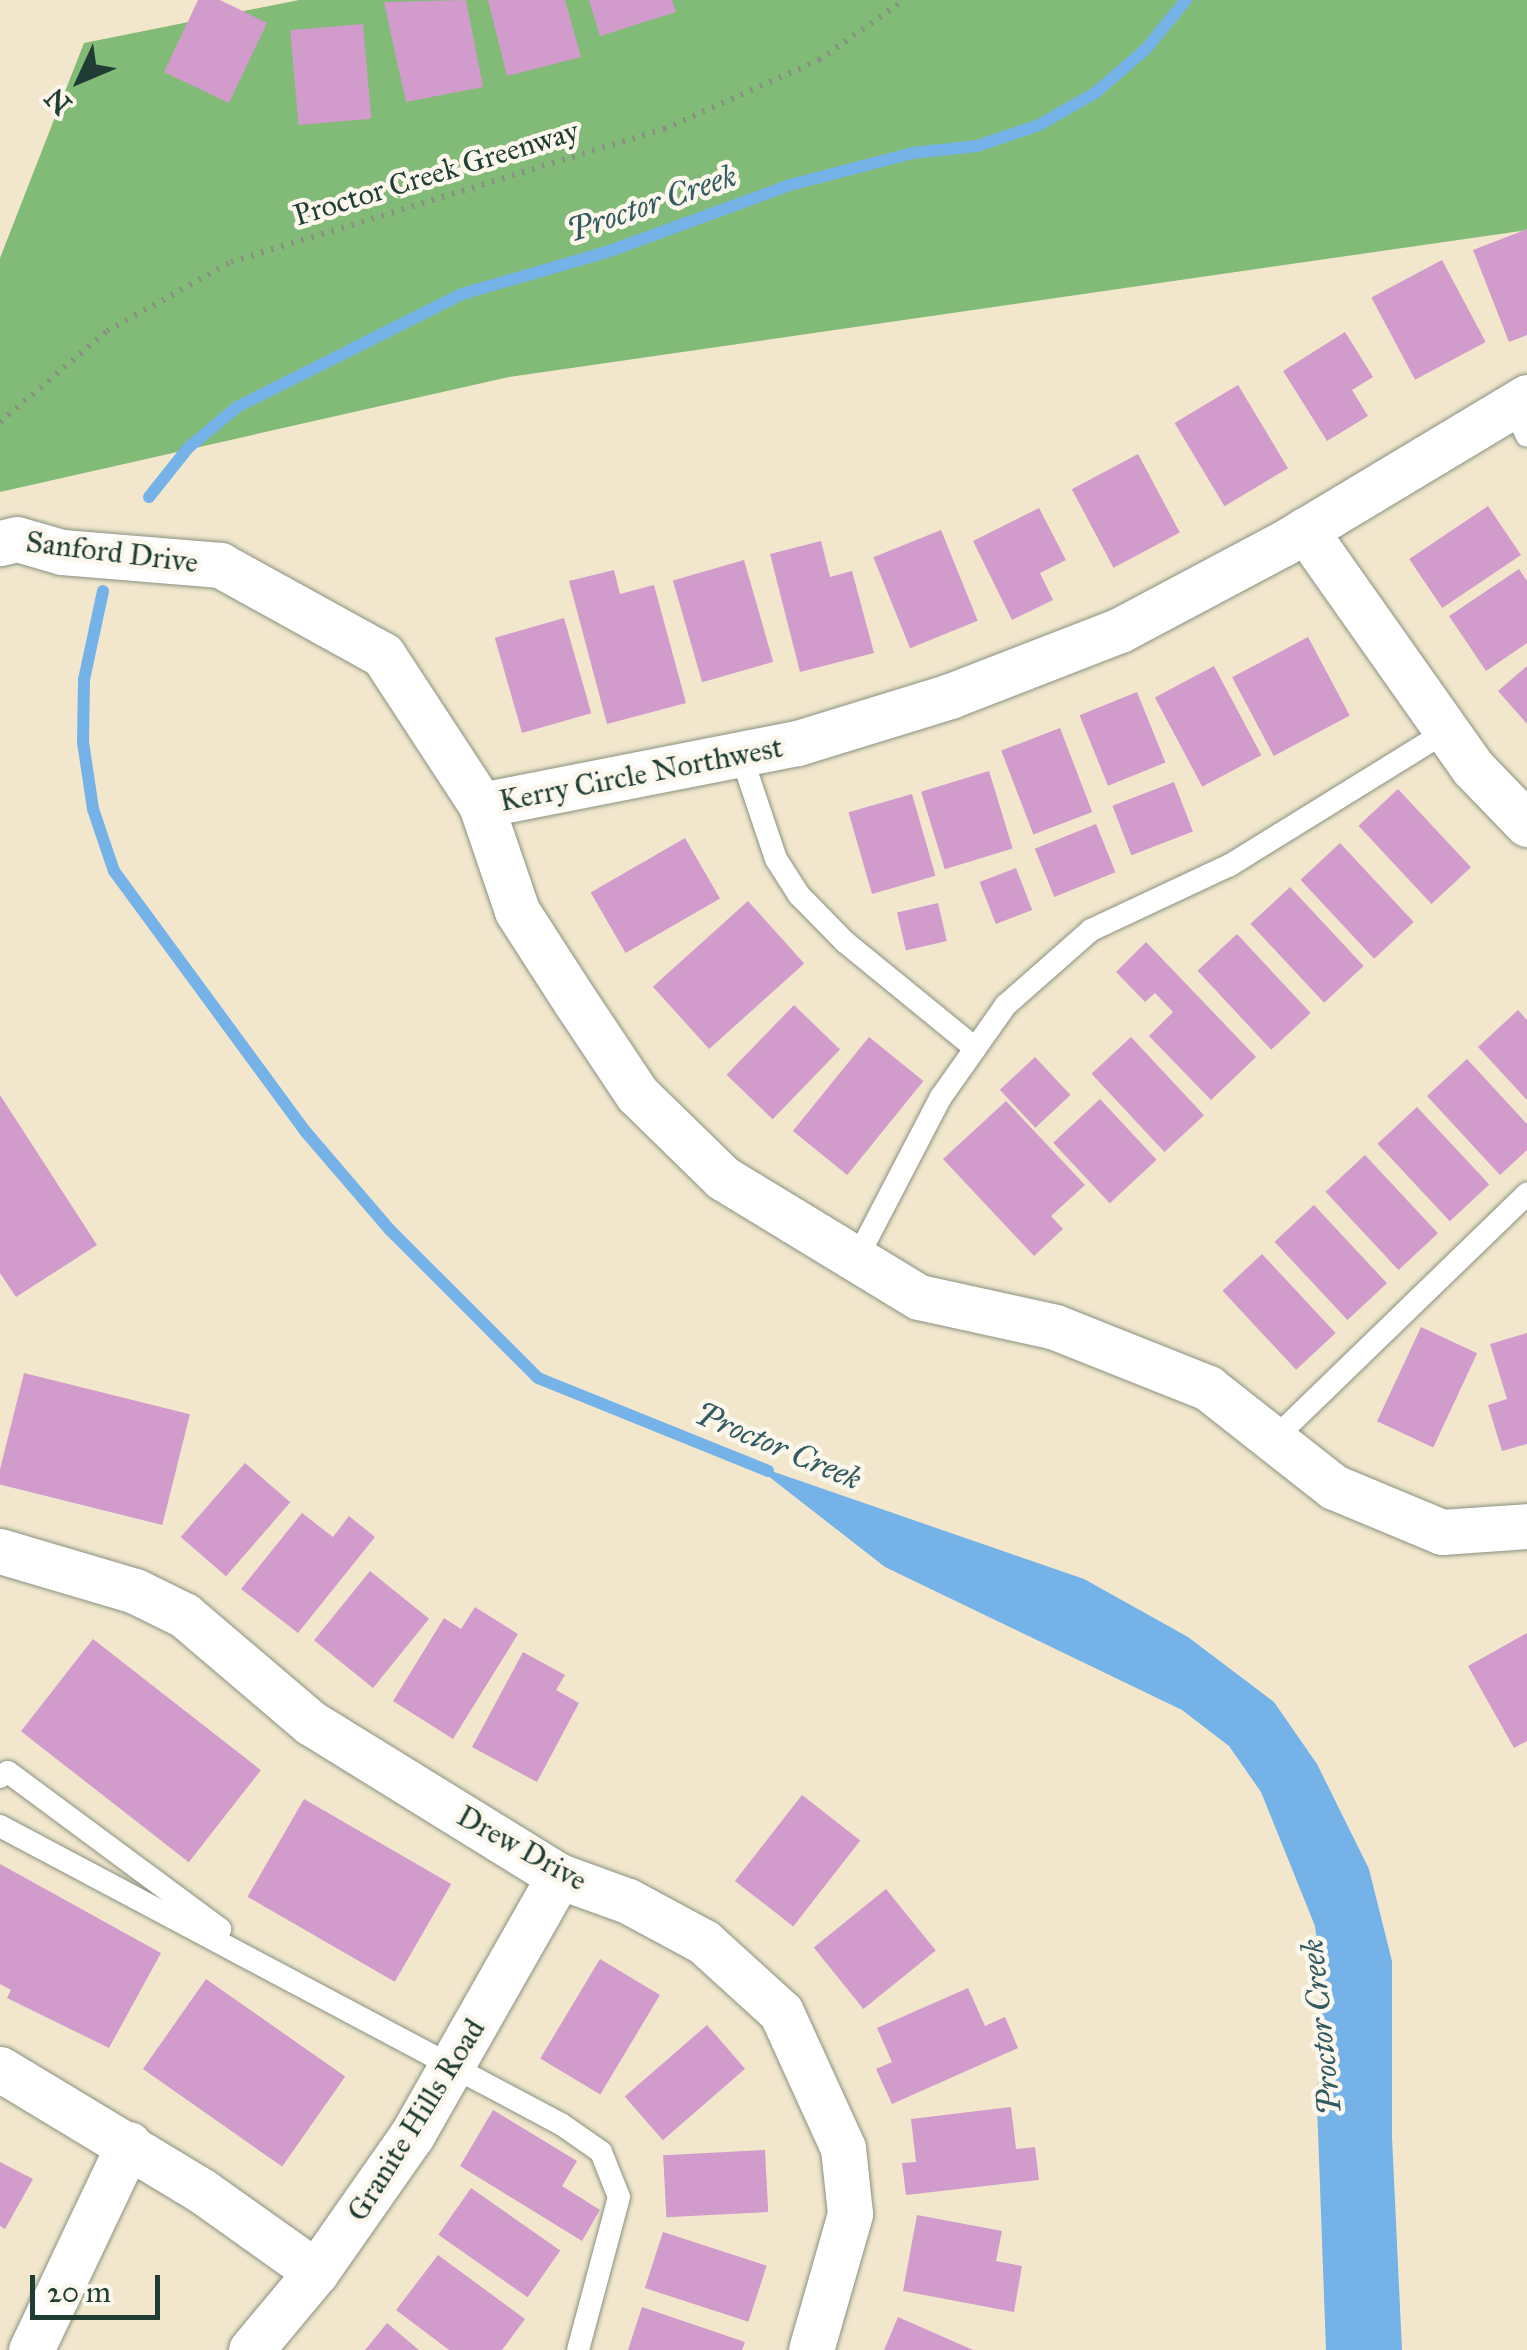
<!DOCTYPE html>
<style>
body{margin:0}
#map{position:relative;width:1527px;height:2350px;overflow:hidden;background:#f2e7cd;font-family:"IM FELL Great Primer",serif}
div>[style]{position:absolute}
.forest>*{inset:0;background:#82ba77}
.water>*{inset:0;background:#75b2e8}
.stream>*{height:12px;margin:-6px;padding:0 6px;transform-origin:6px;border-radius:6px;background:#75b2e8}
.building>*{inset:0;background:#d19ccb;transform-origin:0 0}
.path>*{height:6px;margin-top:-3px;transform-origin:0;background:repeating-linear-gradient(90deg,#889280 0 2.5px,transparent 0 10.5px)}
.roads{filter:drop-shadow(0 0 2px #889280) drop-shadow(0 0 2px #889280)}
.service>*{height:22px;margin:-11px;padding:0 11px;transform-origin:11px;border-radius:11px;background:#fff}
.minor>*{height:45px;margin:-22.5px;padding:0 22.5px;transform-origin:22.5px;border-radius:22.5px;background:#fff}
span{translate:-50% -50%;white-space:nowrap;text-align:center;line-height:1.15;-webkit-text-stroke:9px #fbf7ec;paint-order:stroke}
.street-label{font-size:30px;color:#1f3d34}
.water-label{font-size:32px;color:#345a61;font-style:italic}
.north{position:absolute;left:30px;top:30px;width:100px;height:100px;-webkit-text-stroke:8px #fbf7ec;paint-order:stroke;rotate:226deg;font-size:28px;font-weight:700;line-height:40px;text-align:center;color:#1f3d34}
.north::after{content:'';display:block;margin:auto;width:35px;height:45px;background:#1f3d34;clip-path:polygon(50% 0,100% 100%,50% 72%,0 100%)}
.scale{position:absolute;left:30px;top:2275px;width:130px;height:45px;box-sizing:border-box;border:5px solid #1f3d34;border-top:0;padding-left:12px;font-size:30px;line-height:35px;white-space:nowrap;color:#1f3d34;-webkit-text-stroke:8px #fbf7ec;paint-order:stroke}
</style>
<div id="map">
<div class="forest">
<i style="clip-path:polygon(299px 0,1527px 0,1527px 230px,509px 377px,0 492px,0 258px,84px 43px)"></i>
</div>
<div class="water">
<i style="clip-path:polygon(754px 1465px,1084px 1579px,1188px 1637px,1274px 1702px,1317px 1764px,1369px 1869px,1392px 1961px,1392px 2137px,1402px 2350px,1326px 2350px,1317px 2105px,1322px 1979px,1315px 1926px,1261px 1792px,1229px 1746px,1182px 1710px,885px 1567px)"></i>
</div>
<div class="stream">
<i style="left:149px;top:497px;width:63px;rotate:-51.5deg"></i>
<i style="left:188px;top:448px;width:64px;rotate:-39.9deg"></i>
<i style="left:237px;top:407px;width:252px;rotate:-26.7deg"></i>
<i style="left:462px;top:294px;width:151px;rotate:-16.2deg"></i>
<i style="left:607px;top:252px;width:195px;rotate:-20.1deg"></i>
<i style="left:790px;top:185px;width:127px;rotate:-14.6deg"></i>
<i style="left:913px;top:153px;width:64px;rotate:-6.2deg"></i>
<i style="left:977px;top:146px;width:65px;rotate:-18.7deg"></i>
<i style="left:1039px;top:125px;width:64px;rotate:-29.7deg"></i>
<i style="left:1095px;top:93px;width:67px;rotate:-40.8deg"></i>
<i style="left:1146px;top:49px;width:63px;rotate:-50.8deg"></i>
<i style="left:103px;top:591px;width:91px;rotate:102.1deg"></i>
<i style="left:84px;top:680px;width:62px;rotate:90.9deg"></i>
<i style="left:83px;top:742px;width:68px;rotate:81.5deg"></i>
<i style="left:93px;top:809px;width:65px;rotate:71.3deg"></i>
<i style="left:114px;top:871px;width:323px;rotate:53.7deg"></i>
<i style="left:305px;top:1131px;width:130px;rotate:49.4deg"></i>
<i style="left:390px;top:1230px;width:209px;rotate:45deg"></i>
<i style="left:538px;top:1378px;width:248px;rotate:22deg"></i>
</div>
<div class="building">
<i style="clip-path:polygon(198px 0,220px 0,267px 23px,229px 103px,164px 72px)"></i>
<i style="clip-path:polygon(466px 0,483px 87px,406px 102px,384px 2px)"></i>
<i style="clip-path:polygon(488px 0,565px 0,581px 57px,507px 76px)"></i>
<i style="clip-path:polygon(589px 0,672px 0,676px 12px,600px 36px)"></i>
<i style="left:363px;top:24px;width:95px;height:73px;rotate:85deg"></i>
<i style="clip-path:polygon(1527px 229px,1527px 335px,1509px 342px,1473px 250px)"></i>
<i style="left:1442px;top:260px;width:93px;height:80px;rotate:62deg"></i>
<i style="clip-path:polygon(1345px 332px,1373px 377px,1352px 390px,1368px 416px,1327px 441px,1283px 371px)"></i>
<i style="left:1238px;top:385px;width:97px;height:74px;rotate:59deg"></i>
<i style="left:1138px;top:454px;width:89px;height:75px;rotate:62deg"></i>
<i style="left:1488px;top:506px;width:59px;height:95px;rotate:56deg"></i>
<i style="clip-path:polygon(1039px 508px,1066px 560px,1040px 573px,1053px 600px,1012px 620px,973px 541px)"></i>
<i style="left:941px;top:530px;width:98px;height:73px;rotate:68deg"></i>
<i style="clip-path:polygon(821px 541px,830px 577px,852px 571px,874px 653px,800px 672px,770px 554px)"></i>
<i style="left:744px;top:560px;width:106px;height:74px;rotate:74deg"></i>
<i style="clip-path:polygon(1519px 569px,1527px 581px,1527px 643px,1486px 671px,1449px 616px)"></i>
<i style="clip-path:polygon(614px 570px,620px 594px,654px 585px,686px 703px,607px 724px,569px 581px)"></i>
<i style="left:564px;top:618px;width:99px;height:72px;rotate:74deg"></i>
<i style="left:1308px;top:637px;width:89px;height:86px;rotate:62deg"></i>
<i style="left:1214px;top:666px;width:101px;height:67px;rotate:62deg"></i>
<i style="clip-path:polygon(1527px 666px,1527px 724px,1498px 691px)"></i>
<i style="left:1137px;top:692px;width:76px;height:62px;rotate:68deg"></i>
<i style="left:1060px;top:728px;width:90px;height:63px;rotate:69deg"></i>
<i style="left:989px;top:771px;width:81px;height:71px;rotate:73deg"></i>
<i style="left:1174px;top:782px;width:53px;height:66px;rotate:69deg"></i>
<i style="left:1398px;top:789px;width:107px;height:54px;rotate:47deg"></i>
<i style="left:912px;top:794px;width:85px;height:66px;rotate:74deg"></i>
<i style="left:1096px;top:824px;width:52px;height:66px;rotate:68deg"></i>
<i style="left:685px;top:838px;width:70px;height:109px;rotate:60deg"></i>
<i style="left:1340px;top:843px;width:108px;height:54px;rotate:47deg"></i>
<i style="left:1016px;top:868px;width:45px;height:39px;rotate:69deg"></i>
<i style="left:1290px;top:887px;width:108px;height:54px;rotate:47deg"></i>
<i style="left:748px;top:901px;width:84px;height:128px;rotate:48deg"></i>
<i style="left:938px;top:903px;width:39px;height:42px;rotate:77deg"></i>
<i style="left:1237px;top:934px;width:108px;height:54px;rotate:47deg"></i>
<i style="clip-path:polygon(1146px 942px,1256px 1057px,1211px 1100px,1149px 1036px,1173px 1012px,1155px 993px,1145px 1002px,1116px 972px)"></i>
<i style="left:794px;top:1005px;width:64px;height:97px;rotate:44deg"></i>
<i style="clip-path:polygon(1518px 1010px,1527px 1020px,1527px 1100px,1478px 1047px)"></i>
<i style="left:869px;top:1037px;width:70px;height:121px;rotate:39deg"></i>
<i style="left:1131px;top:1037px;width:107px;height:54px;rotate:47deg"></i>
<i style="left:1035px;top:1057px;width:52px;height:48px;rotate:47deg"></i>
<i style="clip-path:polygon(1467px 1059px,1527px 1124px,1527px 1150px,1500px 1175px,1427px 1096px)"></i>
<i style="clip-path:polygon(0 1095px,97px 1245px,16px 1297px,0 1273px)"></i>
<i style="left:1100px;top:1099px;width:83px;height:64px;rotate:47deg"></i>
<i style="clip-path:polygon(1006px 1101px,1085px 1185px,1051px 1216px,1063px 1229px,1034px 1256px,943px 1159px)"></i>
<i style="left:1417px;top:1107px;width:106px;height:54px;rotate:47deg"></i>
<i style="left:1365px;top:1155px;width:107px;height:54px;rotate:47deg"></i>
<i style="left:1314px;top:1205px;width:107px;height:54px;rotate:47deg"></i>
<i style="left:1262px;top:1254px;width:108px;height:54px;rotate:47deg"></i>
<i style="left:1421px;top:1327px;width:62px;height:104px;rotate:25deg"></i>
<i style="clip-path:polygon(1527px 1333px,1527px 1444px,1502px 1451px,1488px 1405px,1507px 1399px,1490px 1344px)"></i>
<i style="left:24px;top:1373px;width:171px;height:114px;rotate:14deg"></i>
<i style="left:245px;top:1463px;width:60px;height:98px;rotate:41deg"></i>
<i style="clip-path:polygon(302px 1513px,333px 1537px,349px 1516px,375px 1537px,298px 1633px,241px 1589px)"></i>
<i style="left:370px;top:1571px;width:76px;height:89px;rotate:39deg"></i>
<i style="clip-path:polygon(475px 1607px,518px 1634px,453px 1739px,393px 1701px,444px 1618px,461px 1629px)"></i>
<i style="clip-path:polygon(1527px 1633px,1527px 1741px,1514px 1748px,1468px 1666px)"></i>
<i style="left:93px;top:1639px;width:213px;height:117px;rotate:38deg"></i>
<i style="clip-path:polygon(523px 1652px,565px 1675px,556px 1690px,579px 1703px,537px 1782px,472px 1747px)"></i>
<i style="left:802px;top:1795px;width:74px;height:109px;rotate:38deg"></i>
<i style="left:304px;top:1799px;width:170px;height:113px;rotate:30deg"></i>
<i style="clip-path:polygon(0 1864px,161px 1953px,109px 2048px,7px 1998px,11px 1990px,0 1984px)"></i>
<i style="left:886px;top:1889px;width:79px;height:93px;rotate:51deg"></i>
<i style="left:600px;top:1959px;width:70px;height:116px;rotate:31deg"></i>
<i style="left:206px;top:1979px;width:170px;height:110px;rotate:35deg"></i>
<i style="clip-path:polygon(968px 1988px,985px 2026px,1005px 2017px,1018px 2048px,892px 2104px,876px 2069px,892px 2062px,877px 2028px)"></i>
<i style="left:707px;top:2025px;width:58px;height:109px;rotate:49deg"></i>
<i style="clip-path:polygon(1011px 2107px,1016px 2149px,1035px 2147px,1039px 2180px,906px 2195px,902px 2163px,916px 2162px,911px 2119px)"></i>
<i style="clip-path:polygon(493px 2110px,577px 2161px,562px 2186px,600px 2210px,582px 2241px,460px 2166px)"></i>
<i style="left:765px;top:2150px;width:62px;height:102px;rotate:87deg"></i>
<i style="clip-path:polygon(0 2162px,33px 2179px,5px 2229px,0 2226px)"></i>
<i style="left:471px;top:2188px;width:109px;height:57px;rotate:35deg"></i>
<i style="clip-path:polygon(917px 2215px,1002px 2231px,996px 2261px,1022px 2266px,1014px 2312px,903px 2291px)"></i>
<i style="left:663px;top:2232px;width:109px;height:59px;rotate:18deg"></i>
<i style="clip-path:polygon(438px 2255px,525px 2319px,502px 2350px,449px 2350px,396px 2310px)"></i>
<i style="clip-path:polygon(642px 2307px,745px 2342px,742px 2350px,628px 2350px)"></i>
<i style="clip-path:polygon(898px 2317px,973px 2350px,884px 2350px)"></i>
<i style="clip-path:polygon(387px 2323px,419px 2350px,365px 2350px)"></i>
</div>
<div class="path">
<i style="left:0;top:422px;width:140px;rotate:-40.4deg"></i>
<i style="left:107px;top:331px;width:142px;rotate:-29.1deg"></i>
<i style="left:231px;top:262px;width:453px;rotate:-17.1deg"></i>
<i style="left:664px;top:129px;width:170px;rotate:-24deg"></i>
<i style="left:819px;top:60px;width:104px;rotate:-35.2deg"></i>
</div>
<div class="roads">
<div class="service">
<i style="left:1512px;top:405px;width:34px;rotate:64deg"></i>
<i style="left:741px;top:755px;width:110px;rotate:71.4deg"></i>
<i style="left:776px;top:859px;width:43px;rotate:57.4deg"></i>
<i style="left:799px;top:895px;width:66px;rotate:45.6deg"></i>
<i style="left:845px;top:942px;width:168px;rotate:39.2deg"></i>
<i style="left:856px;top:1260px;width:184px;rotate:-62.5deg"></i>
<i style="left:941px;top:1097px;width:113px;rotate:-54.8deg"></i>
<i style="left:1006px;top:1005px;width:113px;rotate:-41.4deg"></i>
<i style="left:1091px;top:930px;width:153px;rotate:-25.1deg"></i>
<i style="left:1230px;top:865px;width:255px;rotate:-31.7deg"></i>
<i style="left:1273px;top:1440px;width:354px;rotate:-44.1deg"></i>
<i style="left:0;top:1777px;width:9px;rotate:-32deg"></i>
<i style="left:8px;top:1772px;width:264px;rotate:36.5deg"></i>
<i style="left:0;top:1826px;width:635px;rotate:27.98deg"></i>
<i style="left:561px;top:2124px;width:49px;rotate:35deg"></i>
<i style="left:601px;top:2152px;width:48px;rotate:68.2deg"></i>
<i style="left:619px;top:2197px;width:158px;rotate:105deg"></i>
</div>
<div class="minor">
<i style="left:1527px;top:397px;width:286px;rotate:149deg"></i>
<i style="left:1282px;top:544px;width:183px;rotate:152deg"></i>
<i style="left:1120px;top:630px;width:182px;rotate:158.8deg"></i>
<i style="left:950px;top:696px;width:160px;rotate:162.9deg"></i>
<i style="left:797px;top:743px;width:322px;rotate:168.9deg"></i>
<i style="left:481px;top:805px;width:112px;rotate:71.2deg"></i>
<i style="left:517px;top:911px;width:107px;rotate:57.2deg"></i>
<i style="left:575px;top:1001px;width:112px;rotate:56.3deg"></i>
<i style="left:637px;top:1094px;width:120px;rotate:44.3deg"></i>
<i style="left:723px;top:1178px;width:229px;rotate:31.3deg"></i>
<i style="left:919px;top:1297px;width:139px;rotate:12.4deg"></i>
<i style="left:1055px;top:1327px;width:165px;rotate:21.7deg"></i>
<i style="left:1208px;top:1388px;width:160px;rotate:38.2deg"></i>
<i style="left:1334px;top:1487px;width:117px;rotate:22.6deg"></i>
<i style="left:1442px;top:1532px;width:85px;rotate:-4deg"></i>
<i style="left:1305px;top:530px;width:291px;rotate:54.8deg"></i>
<i style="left:1473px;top:768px;width:78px;rotate:46deg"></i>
<i style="left:0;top:543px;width:17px;rotate:-13deg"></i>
<i style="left:17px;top:539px;width:47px;rotate:16.1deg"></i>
<i style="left:62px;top:552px;width:159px;rotate:4.7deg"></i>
<i style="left:220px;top:565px;width:186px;rotate:28.9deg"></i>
<i style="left:383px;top:655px;width:179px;rotate:56.8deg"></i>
<i style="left:0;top:1551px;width:141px;rotate:16.5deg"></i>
<i style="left:135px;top:1591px;width:55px;rotate:26.1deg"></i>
<i style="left:184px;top:1615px;width:167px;rotate:40.4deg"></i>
<i style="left:311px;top:1723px;width:291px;rotate:31.7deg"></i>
<i style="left:559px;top:1876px;width:73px;rotate:19.9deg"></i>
<i style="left:628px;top:1901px;width:86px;rotate:28.3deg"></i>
<i style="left:704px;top:1942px;width:104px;rotate:42.3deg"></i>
<i style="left:781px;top:2012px;width:149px;rotate:65.5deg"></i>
<i style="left:843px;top:2148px;width:66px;rotate:83.9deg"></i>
<i style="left:850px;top:2214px;width:141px;rotate:106deg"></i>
<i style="left:0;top:2069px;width:236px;rotate:31.1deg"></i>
<i style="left:202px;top:2191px;width:140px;rotate:35.4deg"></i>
<i style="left:31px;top:2350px;width:228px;rotate:-64.6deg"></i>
<i style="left:251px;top:2350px;width:102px;rotate:-50.2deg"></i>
<i style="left:316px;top:2272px;width:167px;rotate:-55deg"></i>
<i style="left:412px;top:2135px;width:298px;rotate:-60.4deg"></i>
</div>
</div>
<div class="street-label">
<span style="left:436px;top:173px;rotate:-17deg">Proctor Creek Greenway</span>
<span style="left:112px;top:552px;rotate:7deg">Sanford Drive</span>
<span style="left:641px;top:774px;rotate:-11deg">Kerry Circle Northwest</span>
<span style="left:522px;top:1848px;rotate:29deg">Drew Drive</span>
<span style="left:416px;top:2120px;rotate:-58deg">Granite Hills Road</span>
</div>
<div class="water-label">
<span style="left:652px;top:204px;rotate:-19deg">Proctor Creek</span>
<span style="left:778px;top:1447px;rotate:23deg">Proctor Creek</span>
<span style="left:1322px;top:2027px;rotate:-96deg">Proctor Creek</span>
</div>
<div class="north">N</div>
<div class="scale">20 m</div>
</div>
